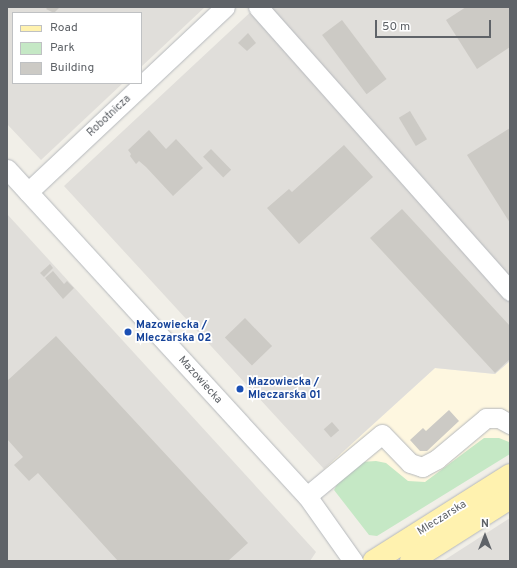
<!DOCTYPE html>
<style>
body{margin:0}
#map{position:relative;width:517px;height:568px;overflow:hidden;background:#f1efe8;font-family:Overpass,sans-serif}
div>[style]{position:absolute}
.commercial>*{inset:0;background:#fef7e0}
.industrial>*{inset:0;background:#e0deda}
.green>*{inset:0;background:#c5e8c5}
.building>*{inset:0;background:#cccac5;transform-origin:0 0}
.roads{filter:drop-shadow(0 0 1px #b5b8bc) drop-shadow(0 0 1px #b5b8bc)}
.minor>*{height:19px;margin:-9.5px;padding:0 9.5px;transform-origin:9.5px;border-radius:9.5px;background:#fff}
.major>*{height:22px;margin:-11px;padding:0 11px;transform-origin:11px;border-radius:11px;background:#fff2af}
.dots>*{width:11px;height:11px;translate:-50% -50%;box-sizing:border-box;border:2px solid #fff;border-radius:50%}
span{translate:-50% -50%;white-space:nowrap;text-align:center;line-height:1.15;-webkit-text-stroke:3.5px #fff;paint-order:stroke}
.street-label{font-size:11px;color:#5f6368}
.transit-label{font-size:11px;color:#164399;font-weight:700}
.left{translate:0 -50%;text-align:left}
.frame{position:absolute;inset:0;border:8px solid #5f6368;pointer-events:none}
.legend{position:absolute;left:12px;top:12px;width:130px;height:72px;box-sizing:border-box;background:#fff;border:1px solid #bfc1c3;margin:0;padding:5px 7px;list-style:none;font-size:12px;color:#5f6368}
.legend li{display:flex;align-items:center;gap:8px;height:20px}
.legend b{width:20px;border:1px solid #bfc1c3}
.north{position:absolute;left:465px;top:516px;width:40px;height:40px;-webkit-text-stroke:3px #fff;paint-order:stroke;rotate:0deg;font-size:11px;font-weight:700;line-height:16px;text-align:center;color:#5f6368}
.north::after{content:'';display:block;margin:auto;width:14px;height:18px;background:#5f6368;clip-path:polygon(50% 0,100% 100%,50% 72%,0 100%)}
.scale{position:absolute;left:375px;top:20px;width:116px;height:18px;box-sizing:border-box;border:2px solid #5f6368;border-top:0;padding-left:5px;font-size:12px;line-height:14px;white-space:nowrap;color:#5f6368;-webkit-text-stroke:3px #fff;paint-order:stroke}
</style>
<div id="map">
<div class="commercial">
<i style="clip-path:polygon(510px 361px,510px 449px,380px 532px,324px 469px,435px 368px,495px 374px)"></i>
</div>
<div class="industrial">
<i style="clip-path:polygon(7px 7px,205px 7px,141px 67px,141px 13px,13px 13px,13px 83px,123px 83px,41px 160px,7px 124px)"></i>
<i style="clip-path:polygon(256px 7px,510px 7px,510px 361px,495px 374px,435px 368px,324px 469px,64px 186px)"></i>
<i style="clip-path:polygon(7px 214px,316px 552px,310px 561px,7px 561px)"></i>
<i style="clip-path:polygon(510px 518px,510px 561px,443px 561px)"></i>
</div>
<div class="green">
<i style="clip-path:polygon(484px 438px,499px 438px,509px 442px,510px 454px,377px 536px,369px 535px,334px 490px,341px 477px,361px 462px,376px 461px,386px 463px,408px 481px,425px 482px)"></i>
</div>
<div class="building">
<i style="clip-path:polygon(48px 7px,60px 7px,54px 13px,46px 9px)"></i>
<i style="clip-path:polygon(466px 7px,510px 7px,510px 47px,477px 69px,446px 20px)"></i>
<i style="left:342px;top:20px;width:74px;height:25px;rotate:53deg"></i>
<i style="clip-path:polygon(248px 33px,256px 43px,247px 51px,238px 43px)"></i>
<i style="left:410px;top:111px;width:33px;height:13px;rotate:59deg"></i>
<i style="clip-path:polygon(510px 128px,510px 223px,467px 155px)"></i>
<i style="clip-path:polygon(149px 130px,166px 149px,176px 139px,203px 168px,173px 196px,146px 167px,139px 161px,136px 164px,130px 156px,131px 154px,128px 150px)"></i>
<i style="clip-path:polygon(344px 145px,373px 177px,299px 244px,267px 208px,289px 189px,292px 192px)"></i>
<i style="left:211px;top:149px;width:29px;height:11px;rotate:46deg"></i>
<i style="clip-path:polygon(402px 209px,510px 326px,510px 359px,495px 373px,370px 238px)"></i>
<i style="clip-path:polygon(50px 264px,53px 268px,44px 277px,40px 273px)"></i>
<i style="clip-path:polygon(53px 271px,64px 284px,67px 281px,74px 288px,63px 299px,45px 278px)"></i>
<i style="left:245px;top:318px;width:39px;height:28px;rotate:46deg"></i>
<i style="clip-path:polygon(56px 336px,248px 543px,228px 561px,118px 561px,38px 473px,29px 481px,14px 465px,23px 457px,7px 439px,7px 381px)"></i>
<i style="clip-path:polygon(449px 410px,459px 421px,427px 451px,420px 451px,410px 440px,423px 428px,426px 431px)"></i>
<i style="left:332px;top:422px;width:11px;height:11px;rotate:49deg"></i>
</div>
<div class="roads">
<div class="minor">
<i style="left:258px;top:7px;width:380px;rotate:48.4deg"></i>
<i style="left:7px;top:169px;width:444px;rotate:47.5deg"></i>
<i style="left:307px;top:496px;width:80px;rotate:54.7deg"></i>
<i style="left:28px;top:192px;width:270px;rotate:-43.2deg"></i>
<i style="left:307px;top:496px;width:97px;rotate:-39.6deg"></i>
<i style="left:382px;top:434px;width:40px;rotate:46deg"></i>
<i style="left:410px;top:463px;width:13px;rotate:18deg"></i>
<i style="left:422px;top:467px;width:17px;rotate:-28deg"></i>
<i style="left:437px;top:459px;width:64px;rotate:-39.9deg"></i>
<i style="left:486px;top:418px;width:13px"></i>
<i style="left:499px;top:418px;width:13px;rotate:29deg"></i>
</div>
<div class="major">
<i style="left:374px;top:561px;width:161px;rotate:-32.3deg"></i>
<i style="left:411px;top:561px;width:117px;rotate:-32.5deg"></i>
</div>
</div>
<div class="dots">
<i style="left:128px;top:332px;background:#1a4fb4"></i>
<i style="left:240px;top:389px;background:#1a4fb4"></i>
</div>
<div class="street-label">
<span style="left:109px;top:116px;rotate:-43deg">Robotnicza</span>
<span style="left:200px;top:380px;rotate:48deg">Mazowiecka</span>
<span style="left:442px;top:518px;rotate:-32deg">Mleczarska</span>
</div>
<div class="transit-label">
<span class="left" style="left:136px;top:332px">Mazowiecka /<br>Mleczarska 02</span>
<span class="left" style="left:248px;top:389px">Mazowiecka /<br>Mleczarska 01</span>
</div>
<div class="frame"></div>
<ul class="legend">
<li><b style="height:5px;background:#fff2af"></b>Road</li>
<li><b style="height:11px;background:#c5e8c5"></b>Park</li>
<li><b style="height:11px;background:#cccac5"></b>Building</li>
</ul>
<div class="north">N</div>
<div class="scale">50 m</div>
</div>
